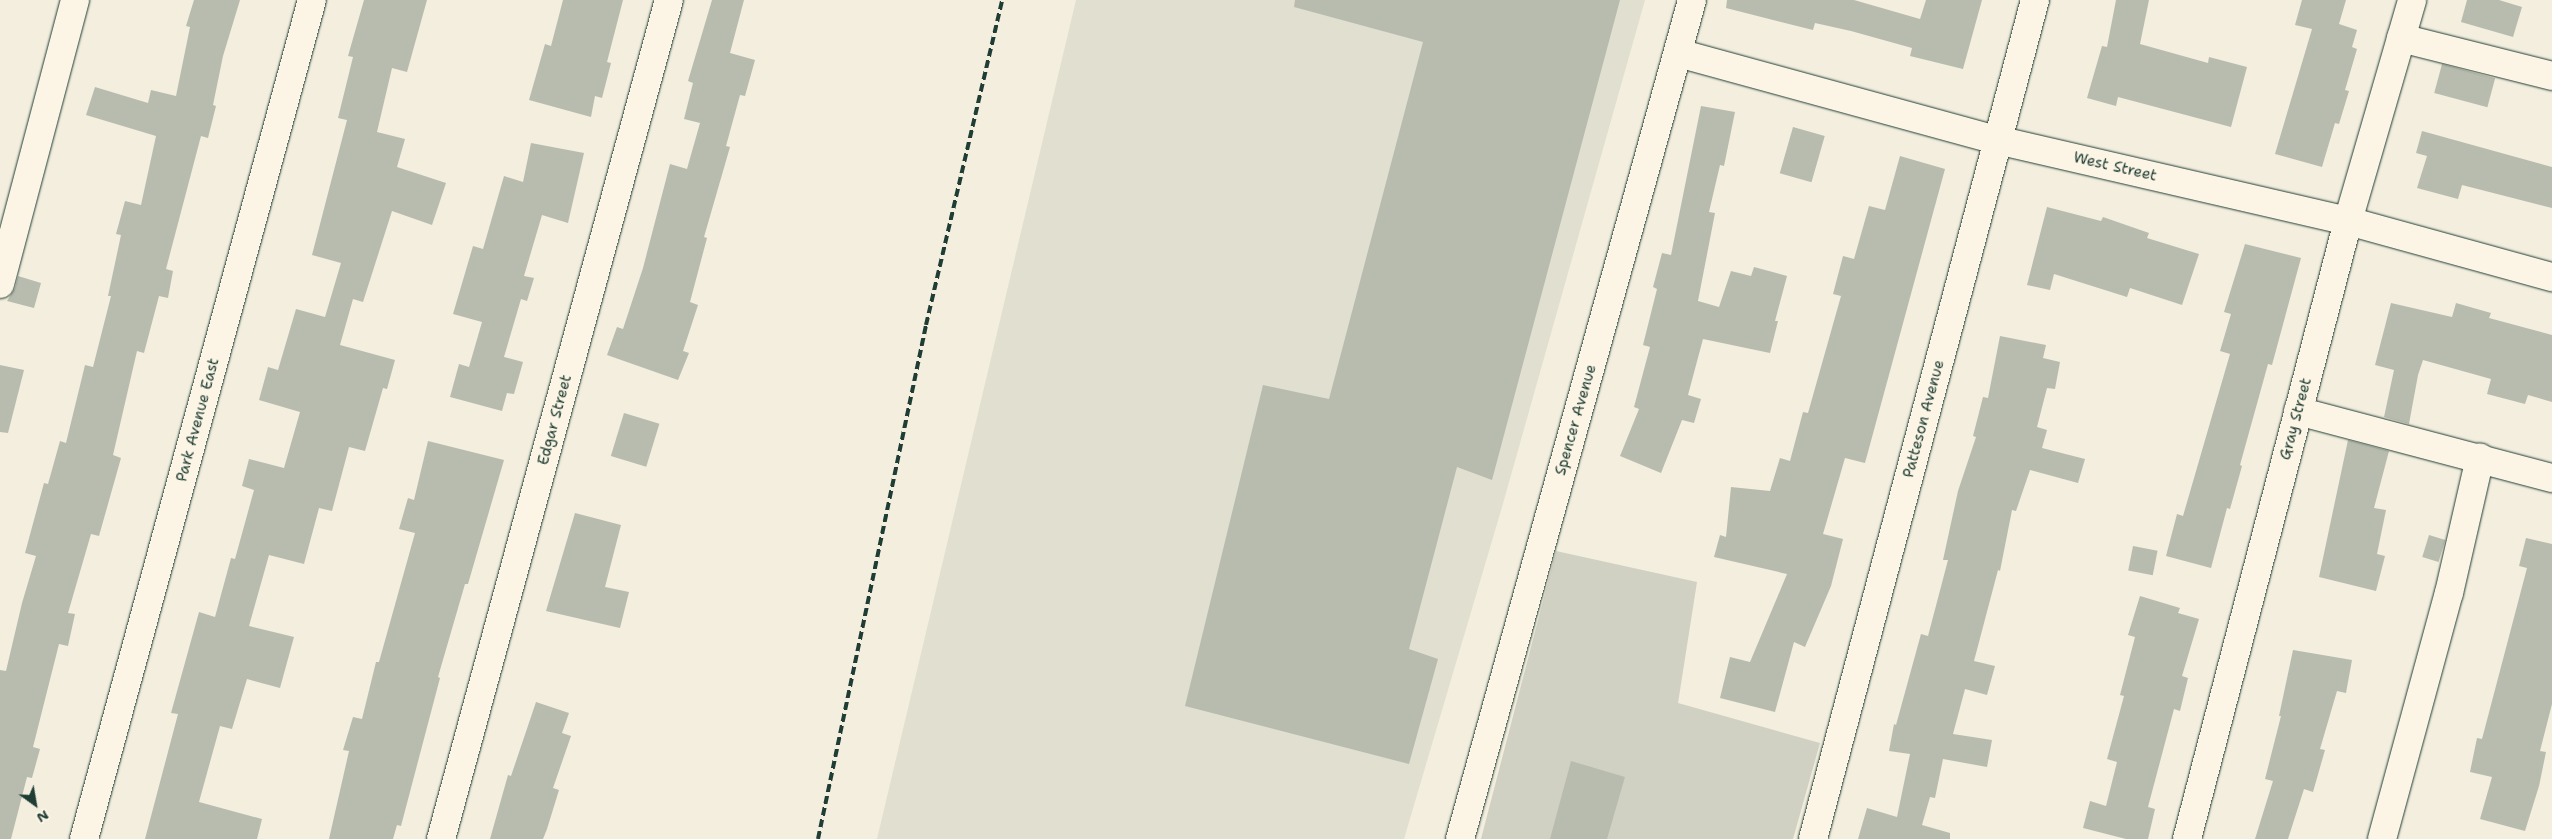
<!DOCTYPE html>
<style>
body{margin:0}
#map{position:relative;width:2552px;height:839px;overflow:hidden;background:#f3eede;font-family:"Shantell Sans",sans-serif}
div>[style]{position:absolute}
.built>*{inset:0;background:#e1dfd0}
.green>*{inset:0;background:#d0d1c2}
.building>*{inset:0;background:#b8bcae;transform-origin:0 0}
.roads{filter:drop-shadow(0 0 1px #1f3d34) drop-shadow(0 0 1px #1f3d34)}
.minor>*{height:28px;margin:-14px;padding:0 14px;transform-origin:14px;border-radius:14px;background:#fcf5e5}
.major>*{height:28px;margin:-14px;padding:0 14px;transform-origin:14px;border-radius:14px;background:#fcf5e5}
.rail>*{height:4px;margin-top:-2px;transform-origin:0;background:repeating-linear-gradient(90deg,#1f3d34 0 8px,transparent 0 12px)}
span{translate:-50% -50%;white-space:nowrap;text-align:center;line-height:1.15;-webkit-text-stroke:4px #fcf5e5;paint-order:stroke}
.street-label{font-size:15px;color:#1f3d34}
.north{position:absolute;left:10px;top:779px;width:50px;height:50px;-webkit-text-stroke:4px #fcf5e5;paint-order:stroke;rotate:148deg;font-size:14px;font-weight:700;line-height:20px;text-align:center;color:#1f3d34}
.north::after{content:'';display:block;margin:auto;width:18px;height:22px;background:#1f3d34;clip-path:polygon(50% 0,100% 100%,50% 72%,0 100%)}
</style>
<div id="map">
<div class="built">
<i style="clip-path:polygon(1076px 0,1645px 0,1502px 507px,1404px 839px,877px 839px)"></i>
</div>
<div class="green">
<i style="clip-path:polygon(1556px 551px,1697px 582px,1678px 703px,1820px 743px,1793px 839px,1481px 839px)"></i>
</div>
<div class="building">
<i style="clip-path:polygon(194px 0,240px 0,223px 56px,213px 105px,216px 106px,208px 138px,201px 136px,166px 269px,173px 271px,168px 298px,159px 296px,144px 353px,137px 351px,113px 455px,121px 458px,99px 536px,91px 534px,68px 613px,75px 614px,68px 646px,59px 644px,33px 747px,40px 749px,32px 778px,27px 777px,11px 839px,0 839px,0 670px,6px 671px,22px 603px,36px 556px,25px 553px,44px 483px,48px 484px,60px 441px,66px 443px,85px 365px,93px 367px,111px 296px,108px 296px,121px 235px,116px 234px,125px 201px,141px 205px,156px 136px,86px 115px,95px 87px,148px 103px,151px 90px,176px 96px,190px 27px,186px 26px)"></i>
<i style="clip-path:polygon(364px 0,427px 0,407px 72px,392px 68px,377px 132px,405px 139px,397px 167px,446px 183px,432px 225px,392px 211px,363px 302px,353px 299px,340px 345px,395px 360px,387px 389px,383px 388px,365px 451px,349px 447px,332px 511px,319px 508px,304px 564px,269px 555px,249px 626px,294px 637px,280px 688px,247px 679px,232px 729px,220px 726px,199px 802px,262px 819px,257px 839px,145px 839px,178px 714px,171px 713px,199px 612px,215px 617px,231px 558px,235px 559px,254px 490px,242px 486px,249px 459px,284px 468px,300px 412px,259px 400px,268px 367px,278px 370px,296px 309px,325px 317px,341px 263px,312px 255px,347px 120px,338px 118px,353px 57px,348px 56px)"></i>
<i style="clip-path:polygon(563px 0,623px 0,607px 62px,611px 63px,602px 98px,595px 96px,591px 117px,529px 100px,545px 44px,551px 46px)"></i>
<i style="clip-path:polygon(712px 0,744px 0,730px 53px,755px 60px,745px 96px,740px 95px,726px 146px,730px 147px,704px 237px,707px 238px,690px 302px,698px 305px,683px 351px,689px 353px,678px 380px,607px 355px,617px 327px,623px 329px,643px 268px,670px 164px,687px 169px,700px 123px,684px 119px,693px 83px,688px 81px)"></i>
<i style="clip-path:polygon(1295px 0,1620px 0,1492px 480px,1457px 467px,1409px 649px,1438px 659px,1409px 764px,1185px 706px,1263px 385px,1329px 399px,1423px 42px,1294px 7px)"></i>
<i style="clip-path:polygon(1727px 0,1854px 0,1920px 19px,1926px 0,1982px 0,1963px 69px,1910px 56px,1912px 48px,1851px 31px,1815px 23px,1813px 30px,1726px 8px)"></i>
<i style="clip-path:polygon(2116px 0,2149px 0,2140px 44px,2208px 63px,2209px 57px,2247px 67px,2231px 127px,2118px 97px,2116px 106px,2087px 98px,2102px 46px,2107px 47px)"></i>
<i style="clip-path:polygon(2302px 0,2346px 0,2339px 24px,2357px 30px,2352px 47px,2357px 49px,2345px 90px,2349px 91px,2339px 124px,2335px 123px,2322px 167px,2275px 154px,2312px 29px,2295px 25px)"></i>
<i style="clip-path:polygon(2467px 0,2499px 0,2522px 7px,2513px 37px,2461px 22px)"></i>
<i style="left:2442px;top:64px;width:55px;height:30px;rotate:15deg"></i>
<i style="clip-path:polygon(1701px 106px,1735px 112px,1724px 166px,1720px 165px,1709px 212px,1715px 213px,1698px 301px,1719px 307px,1731px 271px,1751px 276px,1754px 267px,1787px 276px,1775px 321px,1778px 321px,1770px 353px,1703px 339px,1688px 395px,1701px 399px,1694px 423px,1682px 420px,1661px 473px,1620px 456px,1639px 409px,1634px 407px,1650px 347px,1643px 345px,1657px 289px,1653px 287px,1662px 253px,1671px 255px)"></i>
<i style="left:1793px;top:127px;width:33px;height:48px;rotate:16deg"></i>
<i style="clip-path:polygon(2422px 131px,2552px 167px,2552px 208px,2462px 185px,2458px 199px,2417px 188px,2427px 156px,2416px 153px)"></i>
<i style="clip-path:polygon(531px 143px,584px 153px,568px 223px,542px 215px,524px 276px,534px 278px,527px 301px,521px 299px,504px 357px,523px 362px,514px 394px,507px 393px,502px 411px,450px 397px,459px 364px,469px 367px,482px 322px,453px 314px,473px 246px,483px 249px,504px 176px,523px 182px)"></i>
<i style="clip-path:polygon(1900px 156px,1945px 169px,1865px 463px,1845px 458px,1823px 534px,1843px 539px,1831px 586px,1805px 647px,1794px 642px,1775px 712px,1720px 698px,1730px 657px,1750px 662px,1787px 574px,1714px 557px,1720px 535px,1726px 537px,1731px 487px,1770px 491px,1780px 458px,1790px 461px,1803px 412px,1808px 413px,1841px 296px,1833px 294px,1843px 256px,1854px 259px,1869px 206px,1885px 210px)"></i>
<i style="clip-path:polygon(2047px 207px,2101px 221px,2103px 217px,2149px 233px,2147px 238px,2199px 254px,2182px 305px,2130px 288px,2127px 297px,2054px 274px,2050px 290px,2027px 285px)"></i>
<i style="clip-path:polygon(2245px 244px,2301px 258px,2272px 365px,2268px 364px,2240px 465px,2242px 466px,2230px 509px,2227px 508px,2211px 568px,2166px 556px,2177px 514px,2183px 516px,2230px 354px,2220px 351px,2231px 314px,2224px 312px)"></i>
<i style="clip-path:polygon(18px 276px,41px 283px,34px 308px,7px 301px,15px 288px)"></i>
<i style="clip-path:polygon(2391px 303px,2452px 317px,2456px 303px,2491px 313px,2489px 318px,2552px 335px,2552px 402px,2528px 395px,2525px 404px,2487px 394px,2491px 379px,2423px 360px,2418px 375px,2409px 424px,2384px 417px,2394px 370px,2375px 365px)"></i>
<i style="clip-path:polygon(2000px 336px,2046px 345px,2043px 358px,2060px 362px,2055px 389px,2047px 388px,2037px 427px,2047px 430px,2042px 448px,2085px 459px,2078px 483px,2030px 470px,2016px 511px,2012px 510px,2000px 571px,1998px 570px,1974px 661px,1995px 666px,1987px 695px,1965px 689px,1953px 734px,1992px 740px,1987px 767px,1943px 759px,1935px 798px,1930px 797px,1922px 825px,1950px 833px,1950px 839px,1858px 839px,1867px 808px,1897px 817px,1910px 754px,1889px 751px,1894px 724px,1896px 725px,1921px 634px,1928px 636px,1948px 560px,1943px 560px,1958px 491px,1976px 437px,1973px 436px,1983px 397px,1988px 398px)"></i>
<i style="clip-path:polygon(0 365px,24px 370px,8px 433px,0 432px)"></i>
<i style="left:624px;top:413px;width:37px;height:45px;rotate:17deg"></i>
<i style="clip-path:polygon(2348px 440px,2389px 451px,2374px 508px,2386px 510px,2377px 554px,2385px 556px,2376px 591px,2319px 577px)"></i>
<i style="clip-path:polygon(428px 441px,504px 460px,468px 584px,465px 584px,438px 677px,440px 678px,401px 826px,397px 825px,393px 839px,329px 839px,349px 751px,343px 750px,353px 717px,362px 719px,376px 662px,379px 662px,415px 533px,399px 529px,408px 498px,414px 500px)"></i>
<i style="clip-path:polygon(575px 513px,621px 525px,605px 587px,629px 592px,620px 628px,546px 611px)"></i>
<i style="left:2429px;top:535px;width:17px;height:23px;rotate:17deg"></i>
<i style="clip-path:polygon(2526px 538px,2552px 544px,2552px 704px,2540px 751px,2546px 752px,2539px 786px,2525px 831px,2480px 819px,2492px 777px,2470px 772px,2477px 738px,2482px 739px,2527px 568px,2519px 566px)"></i>
<i style="left:2133px;top:546px;width:25px;height:25px;rotate:11deg"></i>
<i style="clip-path:polygon(2140px 596px,2180px 608px,2178px 613px,2199px 619px,2182px 676px,2188px 678px,2180px 711px,2174px 709px,2148px 807px,2155px 809px,2148px 839px,2126px 839px,2083px 828px,2090px 801px,2106px 806px,2117px 762px,2107px 759px,2124px 696px,2120px 695px,2135px 637px,2128px 635px)"></i>
<i style="clip-path:polygon(2293px 650px,2352px 660px,2346px 693px,2337px 691px,2320px 749px,2325px 750px,2313px 792px,2304px 789px,2288px 839px,2255px 839px,2273px 781px,2265px 779px,2281px 716px,2279px 716px)"></i>
<i style="clip-path:polygon(536px 702px,569px 713px,562px 733px,571px 736px,553px 788px,559px 790px,547px 829px,543px 839px,490px 839px,508px 775px,511px 776px)"></i>
<i style="clip-path:polygon(1571px 761px,1625px 777px,1607px 839px,1550px 839px)"></i>
</div>
<div class="roads">
<div class="minor">
<i style="left:2401px;top:38px;width:156px;rotate:14.1deg"></i>
<i style="left:1678px;top:53px;width:331px;rotate:15.3deg"></i>
<i style="left:1997px;top:140px;width:360px;rotate:13deg"></i>
<i style="left:2348px;top:221px;width:212px;rotate:15.4deg"></i>
<i style="left:0;top:284px;width:294px;rotate:-75.2deg"></i>
<i style="left:2298px;top:411px;width:263px;rotate:14.8deg"></i>
<i style="left:441px;top:839px;width:869px;rotate:-74.8deg"></i>
<i style="left:1460px;top:839px;width:870px;rotate:-74.54deg"></i>
<i style="left:1813px;top:839px;width:868px;rotate:-75.18deg"></i>
<i style="left:2187px;top:839px;width:639px;rotate:-75.4deg"></i>
<i style="left:2348px;top:221px;width:230px;rotate:-73.8deg"></i>
<i style="left:2382px;top:839px;width:255px;rotate:-74.8deg"></i>
<i style="left:2449px;top:593px;width:139px;rotate:-77.1deg"></i>
</div>
<div class="major">
<i style="left:84px;top:839px;width:869px;rotate:-74.8deg"></i>
</div>
</div>
<div class="rail">
<i style="left:818px;top:839px;width:525px;rotate:-78.13deg"></i>
<i style="left:926px;top:325px;width:334px;rotate:-76.8deg"></i>
</div>
<div class="street-label">
<span style="left:2115px;top:167px;rotate:13deg">West Street</span>
<span style="left:1924px;top:419px;rotate:-75deg">Patteson Avenue</span>
<span style="left:2296px;top:419px;rotate:-75deg">Gray Street</span>
<span style="left:198px;top:420px;rotate:-75deg">Park Avenue East</span>
<span style="left:555px;top:420px;rotate:-75deg">Edgar Street</span>
<span style="left:1576px;top:420px;rotate:-74deg">Spencer Avenue</span>
</div>
<div class="north">N</div>
</div>
